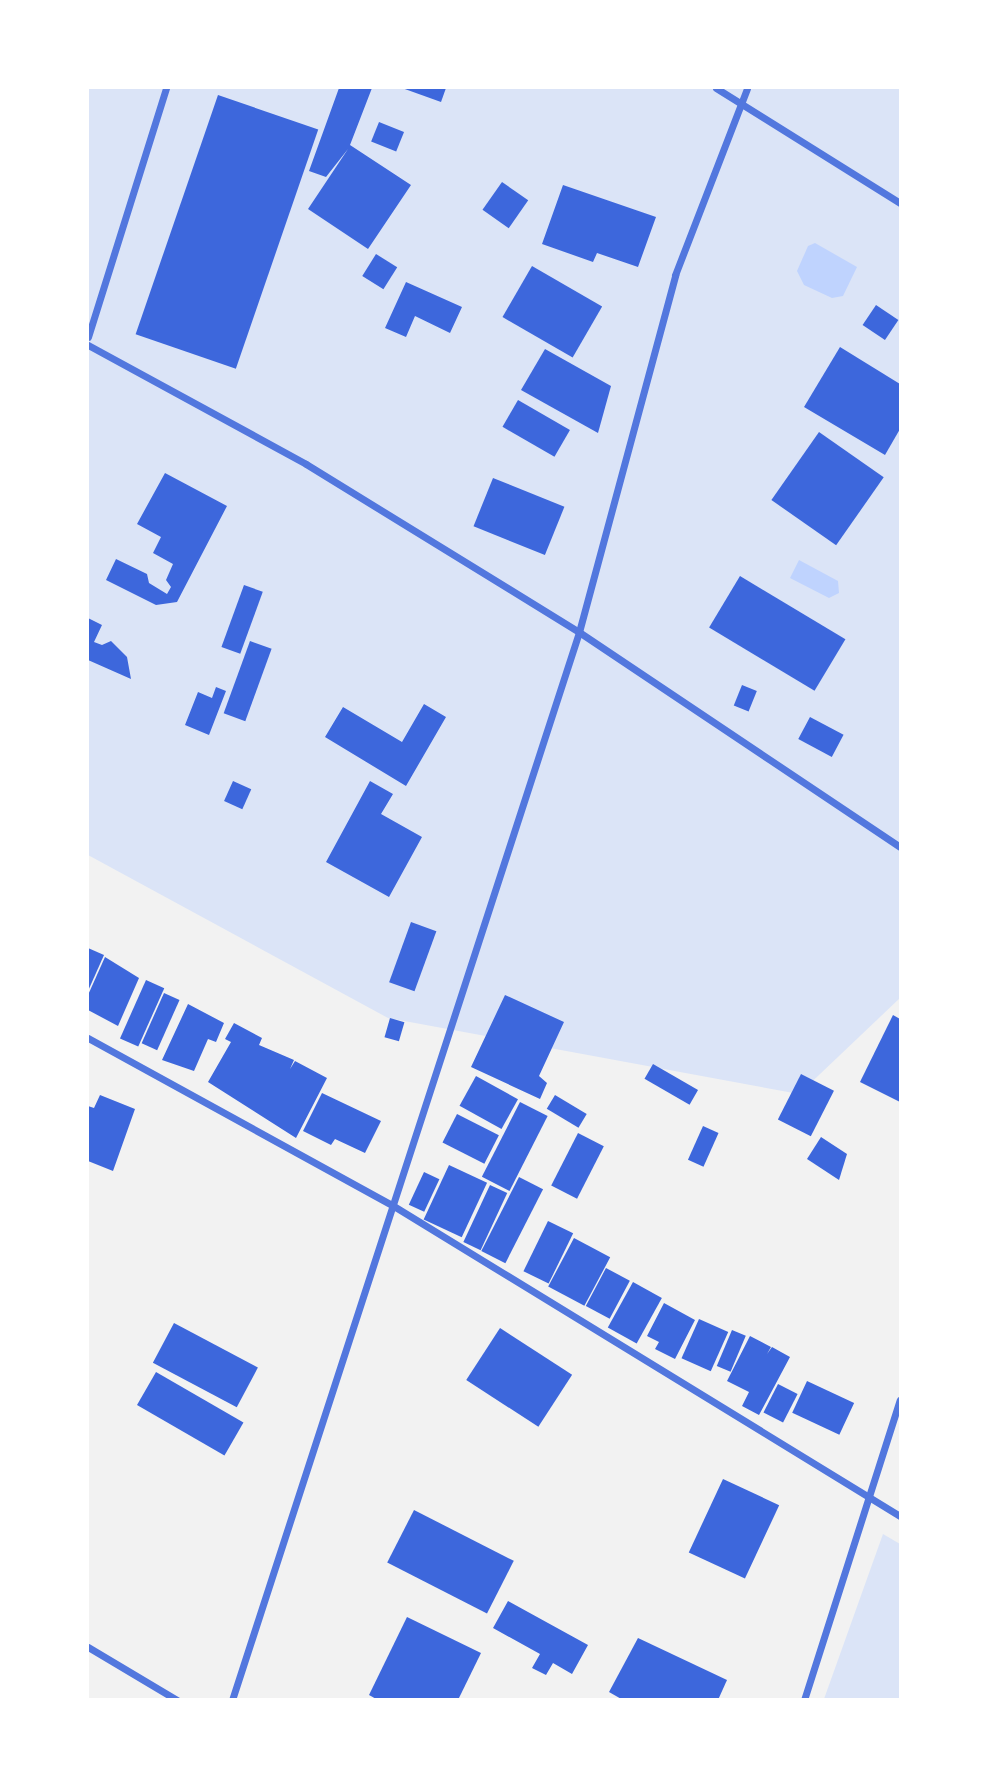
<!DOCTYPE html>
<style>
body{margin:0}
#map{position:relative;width:988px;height:1787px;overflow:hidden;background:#f2f2f2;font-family:Manrope,sans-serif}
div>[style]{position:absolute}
.green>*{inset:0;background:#dbe4f7}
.water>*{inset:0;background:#bfd3fe}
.building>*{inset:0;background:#3d67dc;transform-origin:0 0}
.minor>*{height:7px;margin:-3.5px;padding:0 3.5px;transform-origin:3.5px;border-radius:3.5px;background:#5277de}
span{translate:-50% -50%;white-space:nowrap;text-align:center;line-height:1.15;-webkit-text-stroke:5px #fff;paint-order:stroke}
.frame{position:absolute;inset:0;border:89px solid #fff;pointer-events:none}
</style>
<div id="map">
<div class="green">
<i style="clip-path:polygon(88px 88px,900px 88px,900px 998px,799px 1094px,388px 1018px,88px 855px)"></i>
<i style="clip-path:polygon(883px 1534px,900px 1544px,900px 1699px,824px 1699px)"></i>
</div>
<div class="water">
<i style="clip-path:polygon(815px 243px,857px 267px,843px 296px,832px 298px,804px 285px,797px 271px,808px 246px)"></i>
<i style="clip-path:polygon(799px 560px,838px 581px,839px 593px,829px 598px,790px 578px)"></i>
</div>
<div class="building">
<i style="clip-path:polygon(339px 88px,372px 88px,350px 145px,411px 185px,368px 249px,308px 209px,348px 149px,326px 177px,309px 171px)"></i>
<i style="clip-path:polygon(402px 88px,446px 88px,441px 102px)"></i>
<i style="left:218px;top:95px;width:106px;height:253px;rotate:19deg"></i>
<i style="left:379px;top:122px;width:27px;height:21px;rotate:22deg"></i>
<i style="left:502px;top:182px;width:32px;height:34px;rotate:35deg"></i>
<i style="clip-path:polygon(563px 185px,656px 217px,638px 267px,597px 253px,593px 262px,542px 244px)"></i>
<i style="left:376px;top:254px;width:25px;height:26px;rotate:32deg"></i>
<i style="left:532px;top:266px;width:81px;height:59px;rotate:30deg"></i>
<i style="clip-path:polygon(406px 282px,462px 307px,450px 333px,415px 316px,406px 337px,385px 328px)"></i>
<i style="left:876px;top:305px;width:27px;height:24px;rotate:34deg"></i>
<i style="clip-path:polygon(840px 347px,900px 384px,900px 429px,885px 455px,804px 407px)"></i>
<i style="clip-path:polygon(545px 349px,611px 386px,598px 433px,521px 390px)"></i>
<i style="left:518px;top:400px;width:60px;height:31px;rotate:30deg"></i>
<i style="left:819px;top:432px;width:79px;height:83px;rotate:35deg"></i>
<i style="clip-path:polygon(165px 473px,227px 506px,177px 602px,156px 605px,106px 580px,116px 559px,147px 574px,149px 583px,167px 594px,171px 587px,166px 580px,173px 564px,153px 553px,161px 537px,137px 524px)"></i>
<i style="left:493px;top:478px;width:77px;height:52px;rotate:22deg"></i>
<i style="left:740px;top:576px;width:123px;height:60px;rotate:31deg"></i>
<i style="left:244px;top:585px;width:20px;height:66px;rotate:20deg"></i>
<i style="clip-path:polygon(88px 618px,102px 625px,94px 642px,102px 645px,111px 641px,127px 657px,131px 679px,88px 660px)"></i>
<i style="left:250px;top:641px;width:23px;height:77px;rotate:20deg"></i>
<i style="left:742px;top:685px;width:16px;height:22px;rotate:22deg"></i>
<i style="clip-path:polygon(216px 687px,226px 691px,209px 735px,185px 725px,198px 692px,212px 698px)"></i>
<i style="clip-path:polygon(424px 704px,446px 717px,406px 786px,325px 737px,343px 707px,402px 742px)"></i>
<i style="left:810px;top:717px;width:38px;height:25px;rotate:28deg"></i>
<i style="left:233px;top:781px;width:20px;height:22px;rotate:24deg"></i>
<i style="clip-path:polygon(370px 781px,393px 794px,381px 814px,422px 837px,389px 897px,326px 862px)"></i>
<i style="left:411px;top:922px;width:27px;height:64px;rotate:20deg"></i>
<i style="clip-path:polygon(88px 948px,104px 955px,88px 991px)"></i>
<i style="clip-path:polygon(105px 957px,139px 978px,118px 1026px,88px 1010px,88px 995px)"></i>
<i style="left:146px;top:980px;width:20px;height:64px;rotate:24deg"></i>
<i style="left:164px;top:993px;width:17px;height:55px;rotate:24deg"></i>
<i style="clip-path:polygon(505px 995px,564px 1022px,539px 1076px,547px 1083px,540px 1099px,471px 1067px)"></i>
<i style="clip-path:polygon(188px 1004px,224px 1023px,216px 1042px,208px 1039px,194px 1071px,162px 1060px)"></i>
<i style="clip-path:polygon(893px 1015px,900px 1019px,900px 1102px,860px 1082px)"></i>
<i style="left:390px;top:1018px;width:15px;height:20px;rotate:16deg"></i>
<i style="clip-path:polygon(234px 1023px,262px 1038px,259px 1045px,294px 1060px,290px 1069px,295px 1061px,327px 1078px,296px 1138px,208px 1082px,231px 1042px,225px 1039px)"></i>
<i style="left:653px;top:1064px;width:52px;height:17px;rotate:30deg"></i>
<i style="left:801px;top:1074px;width:37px;height:51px;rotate:27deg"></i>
<i style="left:476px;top:1076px;width:48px;height:34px;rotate:29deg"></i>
<i style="clip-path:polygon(322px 1093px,381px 1121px,365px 1153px,335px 1139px,331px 1145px,303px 1131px)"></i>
<i style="clip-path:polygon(100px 1095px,135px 1109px,113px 1171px,88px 1161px,88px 1106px,94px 1108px)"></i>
<i style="left:555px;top:1095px;width:37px;height:16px;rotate:31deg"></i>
<i style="left:520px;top:1102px;width:31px;height:84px;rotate:27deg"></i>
<i style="left:457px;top:1114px;width:47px;height:32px;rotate:27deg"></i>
<i style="left:703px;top:1126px;width:17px;height:37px;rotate:24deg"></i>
<i style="left:578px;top:1133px;width:29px;height:59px;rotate:27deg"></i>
<i style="clip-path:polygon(821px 1137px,847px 1154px,839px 1180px,807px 1159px)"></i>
<i style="left:449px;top:1165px;width:42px;height:60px;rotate:25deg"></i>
<i style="left:424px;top:1172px;width:17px;height:36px;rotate:25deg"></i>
<i style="left:519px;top:1177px;width:27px;height:83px;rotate:27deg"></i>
<i style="left:490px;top:1185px;width:19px;height:63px;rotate:25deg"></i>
<i style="left:548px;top:1221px;width:28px;height:56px;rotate:26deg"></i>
<i style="left:574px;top:1238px;width:41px;height:55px;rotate:28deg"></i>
<i style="left:606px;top:1268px;width:27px;height:43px;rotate:28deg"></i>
<i style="left:633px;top:1282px;width:33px;height:52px;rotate:29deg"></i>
<i style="clip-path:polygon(664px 1303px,695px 1320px,675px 1359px,655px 1349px,659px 1342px,647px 1336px)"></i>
<i style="left:699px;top:1319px;width:32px;height:43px;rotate:24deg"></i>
<i style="left:174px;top:1323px;width:95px;height:45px;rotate:28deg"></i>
<i style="left:500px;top:1328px;width:86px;height:62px;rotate:33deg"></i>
<i style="left:732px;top:1330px;width:15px;height:39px;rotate:23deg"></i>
<i style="clip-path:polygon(750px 1336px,771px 1347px,767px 1354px,772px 1347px,790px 1357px,759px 1415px,742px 1406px,749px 1392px,727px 1381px)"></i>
<i style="left:156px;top:1372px;width:101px;height:38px;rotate:30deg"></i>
<i style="left:807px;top:1381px;width:52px;height:35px;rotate:25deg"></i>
<i style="left:778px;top:1384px;width:22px;height:32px;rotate:27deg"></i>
<i style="left:723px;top:1479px;width:62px;height:81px;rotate:25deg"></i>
<i style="left:414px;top:1510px;width:112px;height:59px;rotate:27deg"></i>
<i style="clip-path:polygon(508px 1601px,588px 1645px,572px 1674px,553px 1663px,546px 1675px,532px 1668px,540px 1654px,493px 1628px)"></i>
<i style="clip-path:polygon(407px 1617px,481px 1653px,458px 1700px,378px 1700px,369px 1695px)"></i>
<i style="clip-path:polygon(638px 1638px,727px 1680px,718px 1700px,623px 1700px,609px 1692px)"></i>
</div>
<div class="minor">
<i style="left:716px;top:88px;width:217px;rotate:32deg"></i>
<i style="left:88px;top:337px;width:261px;rotate:-72.6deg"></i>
<i style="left:88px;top:345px;width:248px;rotate:28.6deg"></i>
<i style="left:306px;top:464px;width:321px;rotate:31.6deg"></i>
<i style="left:579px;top:632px;width:386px;rotate:33.8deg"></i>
<i style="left:88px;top:1038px;width:347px;rotate:28.8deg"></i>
<i style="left:392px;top:1205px;width:596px;rotate:31.48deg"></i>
<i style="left:88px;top:1647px;width:104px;rotate:30.8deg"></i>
<i style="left:232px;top:1700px;width:1123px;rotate:-72deg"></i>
<i style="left:579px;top:632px;width:370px;rotate:-74.9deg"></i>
<i style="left:675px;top:275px;width:200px;rotate:-68.9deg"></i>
<i style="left:804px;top:1700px;width:315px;rotate:-72.3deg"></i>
</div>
<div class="frame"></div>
</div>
